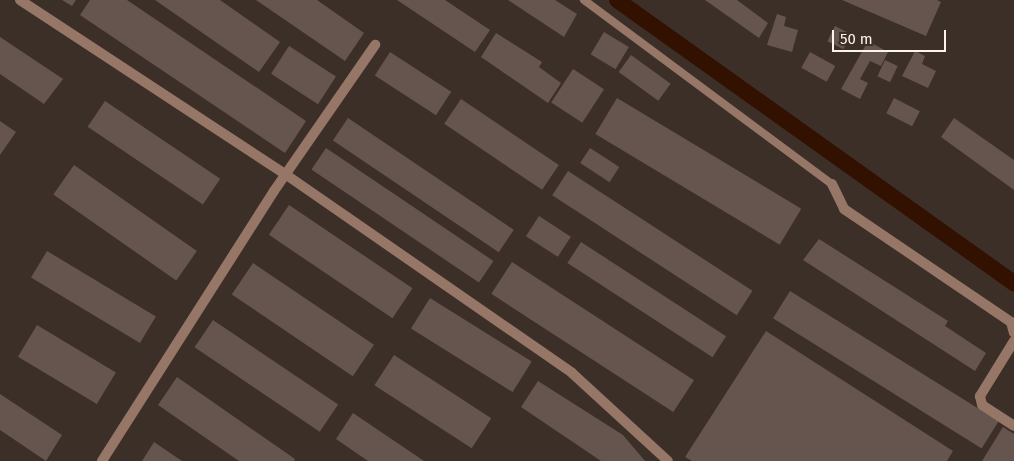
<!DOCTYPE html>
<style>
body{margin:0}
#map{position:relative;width:1014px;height:461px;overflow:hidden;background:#3c2f28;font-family:"Fira Sans",sans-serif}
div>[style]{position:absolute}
.canal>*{height:16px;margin:-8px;padding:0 8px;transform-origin:8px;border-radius:8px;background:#321101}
.building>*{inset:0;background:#65554e;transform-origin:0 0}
.service>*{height:8px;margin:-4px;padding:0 4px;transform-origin:4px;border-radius:4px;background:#967667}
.minor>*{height:10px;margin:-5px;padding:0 5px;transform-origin:5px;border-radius:5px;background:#967667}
.tertiary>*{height:10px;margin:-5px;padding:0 5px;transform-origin:5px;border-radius:5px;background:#967667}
span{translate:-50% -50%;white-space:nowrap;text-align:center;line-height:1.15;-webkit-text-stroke:4px #3c2f28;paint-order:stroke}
.scale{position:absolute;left:832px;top:30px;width:114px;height:22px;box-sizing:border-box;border:2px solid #fcf3ef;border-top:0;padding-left:6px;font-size:15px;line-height:18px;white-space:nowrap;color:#fcf3ef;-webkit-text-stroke:4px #3c2f28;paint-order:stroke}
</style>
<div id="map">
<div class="canal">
<i style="left:617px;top:0;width:488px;rotate:35.5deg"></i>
</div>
<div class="building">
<i style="clip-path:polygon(62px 0,76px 0,72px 6px)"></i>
<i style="clip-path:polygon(90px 0,127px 0,306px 121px,285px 153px,80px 15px)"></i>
<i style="clip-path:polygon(155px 0,220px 0,280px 42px,259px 72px)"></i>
<i style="clip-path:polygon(256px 0,317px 0,364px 33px,345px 61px)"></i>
<i style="clip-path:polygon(397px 0,445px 0,490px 30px,475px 52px)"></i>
<i style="clip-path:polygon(508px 0,555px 0,577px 14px,564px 37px)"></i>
<i style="clip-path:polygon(705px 0,737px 0,768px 23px,759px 38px)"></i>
<i style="clip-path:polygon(842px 0,937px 0,941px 2px,926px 36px)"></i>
<i style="clip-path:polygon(777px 14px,786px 17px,784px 26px,798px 30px,792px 52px,767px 45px)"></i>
<i style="left:835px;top:26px;width:18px;height:17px;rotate:27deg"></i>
<i style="left:604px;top:32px;width:29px;height:26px;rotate:31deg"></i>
<i style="clip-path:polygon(496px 33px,542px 62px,539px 67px,561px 83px,548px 103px,481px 57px)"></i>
<i style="clip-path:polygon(0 37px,63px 79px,44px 104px,0 74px)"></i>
<i style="clip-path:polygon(868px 41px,888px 52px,881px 66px,870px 61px,860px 79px,868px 83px,860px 99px,841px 89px)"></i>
<i style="left:289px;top:46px;width:56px;height:33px;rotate:33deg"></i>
<i style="clip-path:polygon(915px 51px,925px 56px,922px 64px,936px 71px,928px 88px,902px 76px)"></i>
<i style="left:390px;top:52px;width:73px;height:28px;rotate:33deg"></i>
<i style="left:810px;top:52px;width:29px;height:18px;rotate:29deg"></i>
<i style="left:631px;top:55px;width:49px;height:21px;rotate:36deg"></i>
<i style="left:885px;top:60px;width:14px;height:18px;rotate:25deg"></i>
<i style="left:573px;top:69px;width:37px;height:40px;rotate:33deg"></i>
<i style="left:617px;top:98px;width:215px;height:42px;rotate:31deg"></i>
<i style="left:894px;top:98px;width:29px;height:17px;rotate:27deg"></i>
<i style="left:461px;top:99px;width:118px;height:30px;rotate:34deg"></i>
<i style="left:105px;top:101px;width:139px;height:31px;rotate:34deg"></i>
<i style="left:348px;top:118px;width:200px;height:27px;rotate:34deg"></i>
<i style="clip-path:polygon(954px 118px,1014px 160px,1014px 190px,941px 137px)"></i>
<i style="clip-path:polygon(0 121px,16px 132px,0 155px)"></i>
<i style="left:326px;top:148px;width:202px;height:26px;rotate:34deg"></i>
<i style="left:590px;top:148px;width:35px;height:18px;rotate:33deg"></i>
<i style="left:74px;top:165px;width:150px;height:36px;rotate:35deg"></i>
<i style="left:568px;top:171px;width:220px;height:29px;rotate:33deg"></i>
<i style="left:289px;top:205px;width:149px;height:36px;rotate:34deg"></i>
<i style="left:539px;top:216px;width:38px;height:24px;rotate:33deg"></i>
<i style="clip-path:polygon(819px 239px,948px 321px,945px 326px,986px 353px,975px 371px,803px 260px)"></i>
<i style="left:581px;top:242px;width:173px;height:25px;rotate:33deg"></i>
<i style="left:47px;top:251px;width:127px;height:31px;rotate:31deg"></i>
<i style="left:512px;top:262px;width:217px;height:38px;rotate:33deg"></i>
<i style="left:253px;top:263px;width:146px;height:38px;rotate:34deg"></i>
<i style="left:790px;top:291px;width:246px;height:32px;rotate:32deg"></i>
<i style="left:430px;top:298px;width:120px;height:36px;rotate:32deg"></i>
<i style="left:213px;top:320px;width:151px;height:33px;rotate:34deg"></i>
<i style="left:37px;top:325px;width:92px;height:37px;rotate:31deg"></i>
<i style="clip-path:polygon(766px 331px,953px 451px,947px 461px,692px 461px,685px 457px)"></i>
<i style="left:394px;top:355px;width:116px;height:36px;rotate:33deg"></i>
<i style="clip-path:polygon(177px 377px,295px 459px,294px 461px,239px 461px,158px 405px)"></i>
<i style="clip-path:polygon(538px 381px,623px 435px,645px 461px,601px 461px,521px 407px)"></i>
<i style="clip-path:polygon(0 394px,62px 435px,46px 461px,0 430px)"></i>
<i style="clip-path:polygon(353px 413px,424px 461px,368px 461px,336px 439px)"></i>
<i style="clip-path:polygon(1003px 427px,1014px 434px,1014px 461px,982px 461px)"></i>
<i style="clip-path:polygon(154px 442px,182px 461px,142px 461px)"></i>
</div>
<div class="service">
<i style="left:584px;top:0;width:309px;rotate:36.6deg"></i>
</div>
<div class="minor">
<i style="left:832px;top:184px;width:28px;rotate:64deg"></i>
<i style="left:844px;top:209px;width:202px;rotate:34.1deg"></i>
<i style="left:1011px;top:322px;width:11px;rotate:75deg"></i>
<i style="left:1014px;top:341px;width:65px;rotate:121.7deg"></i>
<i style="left:980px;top:396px;width:9px;rotate:77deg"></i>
<i style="left:982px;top:405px;width:38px;rotate:33deg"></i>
<i style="left:572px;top:373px;width:130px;rotate:42.5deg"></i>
<i style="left:102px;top:461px;width:320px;rotate:-57.5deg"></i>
<i style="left:274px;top:191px;width:178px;rotate:-55.3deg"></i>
</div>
<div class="tertiary">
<i style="left:20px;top:0;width:317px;rotate:33.3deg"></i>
<i style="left:285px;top:174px;width:349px;rotate:34.7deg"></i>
</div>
<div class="scale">50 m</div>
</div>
